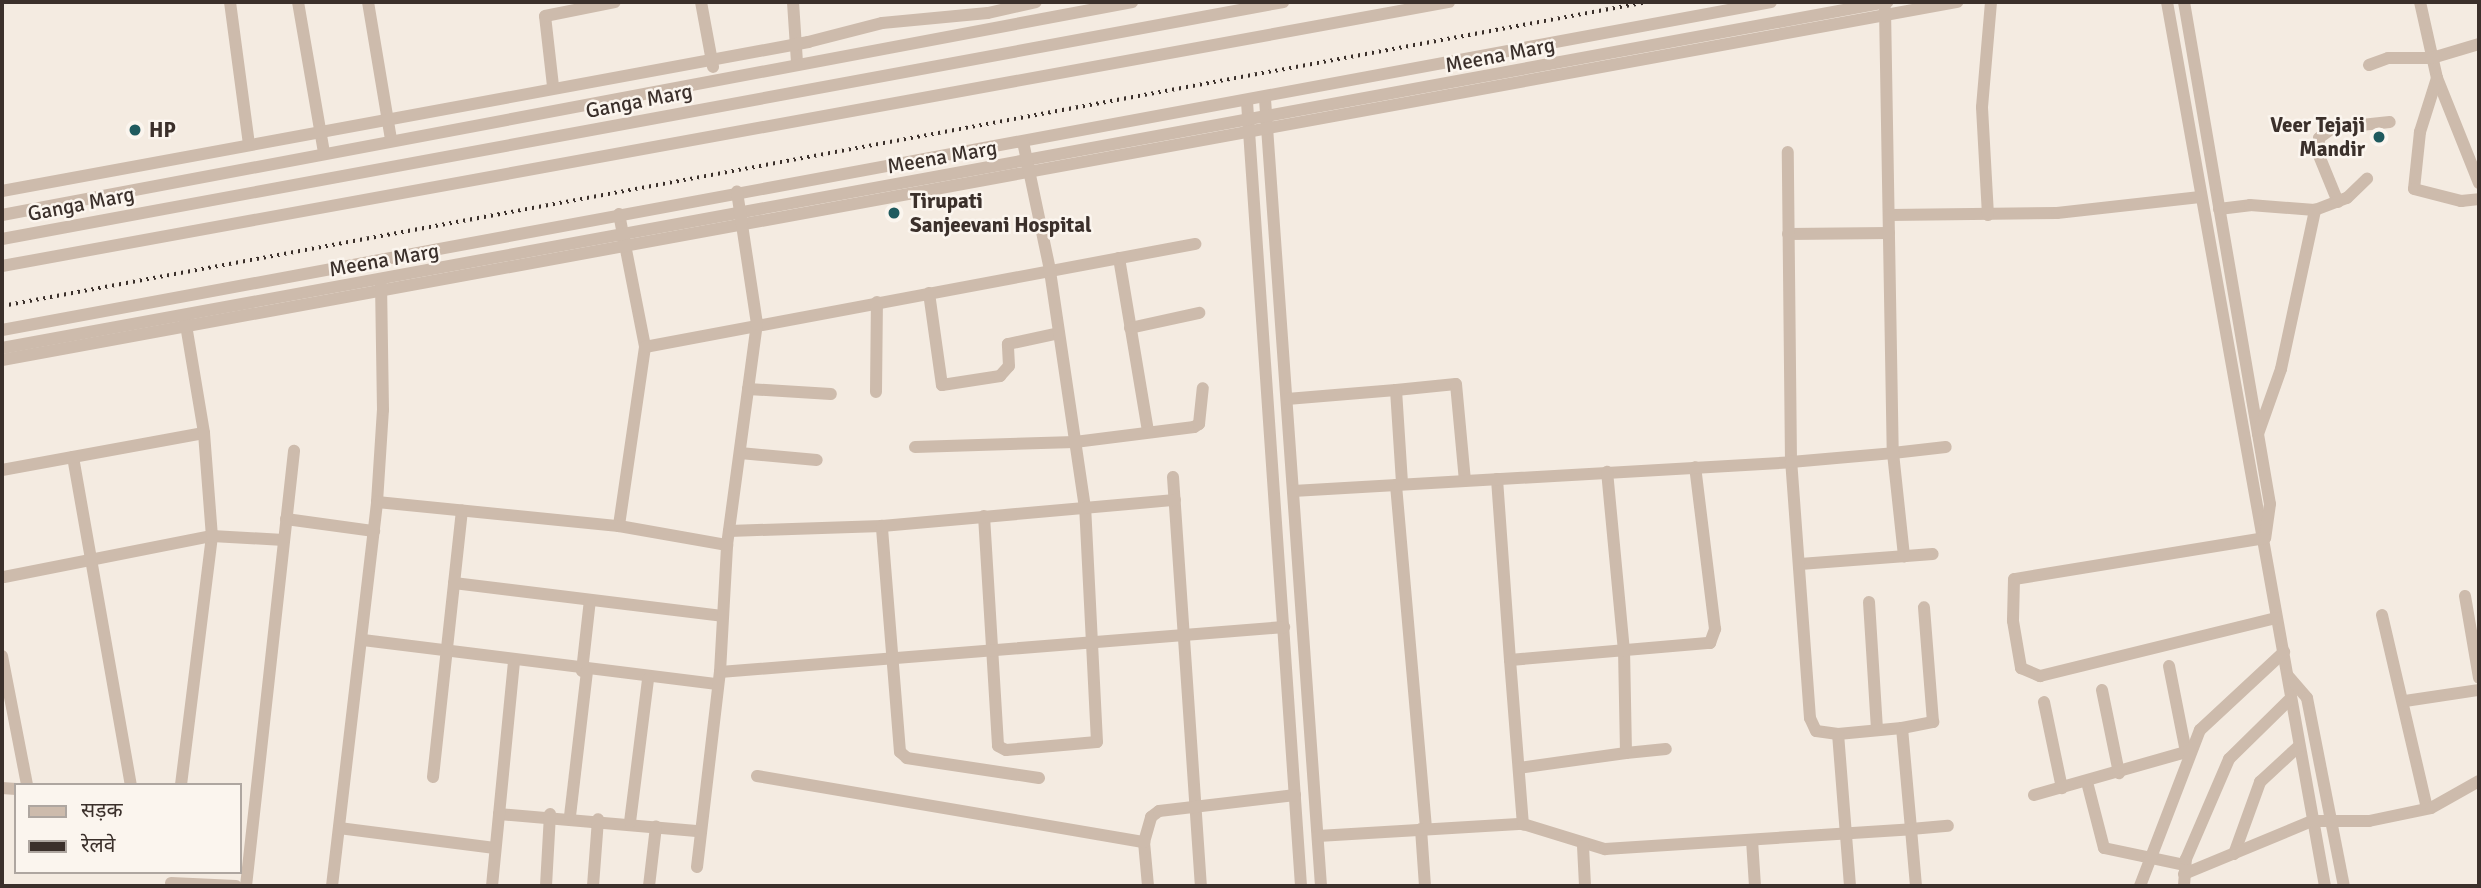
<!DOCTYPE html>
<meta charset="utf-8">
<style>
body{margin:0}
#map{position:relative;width:2481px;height:888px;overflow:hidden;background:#f4ebe1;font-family:Signika,"Noto Sans Devanagari",sans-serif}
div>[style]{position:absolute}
.minor>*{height:12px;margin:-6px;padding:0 6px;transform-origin:6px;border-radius:6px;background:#cdbbac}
.rail>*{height:3.5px;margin-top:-1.75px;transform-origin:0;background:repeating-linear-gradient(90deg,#3b302b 0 2px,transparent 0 7px)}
.dots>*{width:19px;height:19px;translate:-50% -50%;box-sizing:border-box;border:4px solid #fbf5ee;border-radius:50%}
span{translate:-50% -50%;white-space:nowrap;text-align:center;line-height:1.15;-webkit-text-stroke:5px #fbf5ee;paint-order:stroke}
.street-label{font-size:21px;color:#3b302b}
.poi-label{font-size:21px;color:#3b302b;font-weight:700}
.right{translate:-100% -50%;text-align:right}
.left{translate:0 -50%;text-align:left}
.frame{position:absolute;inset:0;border:4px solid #3b302b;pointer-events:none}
.legend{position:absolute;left:14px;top:783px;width:228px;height:91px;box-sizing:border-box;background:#fbf5ee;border:2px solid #aea6a0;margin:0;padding:9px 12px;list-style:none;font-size:21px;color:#3b302b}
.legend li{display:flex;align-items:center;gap:14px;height:35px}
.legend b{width:35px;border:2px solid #aea6a0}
</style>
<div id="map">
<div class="minor">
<i style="left:230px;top:2px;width:143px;rotate:82.4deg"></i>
<i style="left:298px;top:2px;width:153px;rotate:80.2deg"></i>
<i style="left:368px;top:2px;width:140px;rotate:80.5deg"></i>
<i style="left:701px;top:2px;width:66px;rotate:79.5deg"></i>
<i style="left:793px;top:2px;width:61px;rotate:86.2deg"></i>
<i style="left:2167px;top:2px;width:898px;rotate:79.87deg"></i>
<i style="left:2184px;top:2px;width:509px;rotate:80.28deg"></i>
<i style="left:2270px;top:504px;width:34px;rotate:98deg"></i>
<i style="left:2420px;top:2px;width:78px;rotate:77.4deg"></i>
<i style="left:2437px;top:78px;width:113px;rotate:68.2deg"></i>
<i style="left:1885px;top:9px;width:444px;rotate:89deg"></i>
<i style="left:1893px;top:453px;width:53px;rotate:-6.5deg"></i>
<i style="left:2369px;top:65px;width:20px;rotate:-20deg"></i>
<i style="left:2388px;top:58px;width:44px"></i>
<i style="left:2432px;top:58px;width:49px;rotate:-16.6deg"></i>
<i style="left:2437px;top:78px;width:57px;rotate:107.5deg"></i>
<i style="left:2420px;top:132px;width:57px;rotate:96deg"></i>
<i style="left:2414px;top:189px;width:49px;rotate:14.3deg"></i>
<i style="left:2461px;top:201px;width:18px;rotate:-6deg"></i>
<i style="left:553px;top:86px;width:70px;rotate:-96.5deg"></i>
<i style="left:545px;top:16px;width:71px;rotate:-11.3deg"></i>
<i style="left:1265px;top:99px;width:789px;rotate:85.93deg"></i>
<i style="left:1247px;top:102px;width:786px;rotate:86.06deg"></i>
<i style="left:2px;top:191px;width:820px;rotate:-10.47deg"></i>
<i style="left:808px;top:42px;width:76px;rotate:-14.4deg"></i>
<i style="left:882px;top:23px;width:106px;rotate:-5.4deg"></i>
<i style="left:988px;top:13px;width:49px;rotate:-12.9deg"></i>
<i style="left:2338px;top:202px;width:53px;rotate:-112.2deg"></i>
<i style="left:2318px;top:153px;width:15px;rotate:-86deg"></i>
<i style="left:2319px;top:138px;width:17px;rotate:-36deg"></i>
<i style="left:2333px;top:128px;width:57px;rotate:-6deg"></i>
<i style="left:2219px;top:209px;width:31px;rotate:-7deg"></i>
<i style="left:2250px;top:205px;width:65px;rotate:4.4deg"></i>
<i style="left:2315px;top:210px;width:34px;rotate:-21deg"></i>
<i style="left:2347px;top:198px;width:28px;rotate:-44deg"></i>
<i style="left:619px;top:214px;width:136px;rotate:78.9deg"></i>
<i style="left:645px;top:347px;width:181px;rotate:98.3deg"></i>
<i style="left:2px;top:215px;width:1150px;rotate:-10.67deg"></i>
<i style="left:1889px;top:215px;width:168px;rotate:-0.7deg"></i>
<i style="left:2057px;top:213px;width:144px;rotate:-6.4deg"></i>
<i style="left:1988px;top:215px;width:108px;rotate:-93.2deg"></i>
<i style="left:1982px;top:107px;width:105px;rotate:-85.1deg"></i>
<i style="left:1788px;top:234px;width:101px;rotate:-0.6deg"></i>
<i style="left:2px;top:239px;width:1303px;rotate:-10.48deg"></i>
<i style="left:1119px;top:258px;width:176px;rotate:80.5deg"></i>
<i style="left:2px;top:266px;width:1471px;rotate:-10.34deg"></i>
<i style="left:929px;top:293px;width:93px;rotate:82deg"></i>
<i style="left:942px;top:385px;width:59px;rotate:-8.8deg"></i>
<i style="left:1000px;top:376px;width:13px;rotate:-48deg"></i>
<i style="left:1009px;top:366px;width:22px;rotate:-93deg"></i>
<i style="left:1008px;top:344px;width:52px;rotate:-12.2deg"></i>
<i style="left:185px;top:319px;width:116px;rotate:80.5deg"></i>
<i style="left:1130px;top:328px;width:71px;rotate:-12.3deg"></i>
<i style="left:2px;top:330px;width:1799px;rotate:-10.5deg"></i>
<i style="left:645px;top:347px;width:560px;rotate:-10.61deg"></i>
<i style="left:2px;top:348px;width:1917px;rotate:-10.4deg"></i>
<i style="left:2px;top:360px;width:1988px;rotate:-10.38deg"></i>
<i style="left:748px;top:389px;width:83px;rotate:3.4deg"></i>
<i style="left:1396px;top:390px;width:60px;rotate:-5.7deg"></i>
<i style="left:1456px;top:384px;width:97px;rotate:84.7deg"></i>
<i style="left:876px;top:392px;width:90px;rotate:-89.4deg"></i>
<i style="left:1287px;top:399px;width:109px;rotate:-4.7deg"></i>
<i style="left:1396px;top:390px;width:94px;rotate:86.3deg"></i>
<i style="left:2258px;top:434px;width:69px;rotate:-70.5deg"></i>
<i style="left:2281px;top:369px;width:163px;rotate:-77.9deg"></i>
<i style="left:915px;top:447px;width:160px;rotate:-1.8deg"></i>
<i style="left:1075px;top:442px;width:120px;rotate:-7.2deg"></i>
<i style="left:1194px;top:427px;width:6px;rotate:-31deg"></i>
<i style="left:1199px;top:424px;width:36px;rotate:-84deg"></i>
<i style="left:740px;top:453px;width:77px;rotate:5.2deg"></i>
<i style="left:73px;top:457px;width:333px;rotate:80deg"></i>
<i style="left:2px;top:470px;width:205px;rotate:-10.4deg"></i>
<i style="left:204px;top:433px;width:103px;rotate:85.6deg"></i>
<i style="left:212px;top:536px;width:251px;rotate:97.1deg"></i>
<i style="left:1173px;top:477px;width:410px;rotate:86.1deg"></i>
<i style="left:1497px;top:479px;width:181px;rotate:85.9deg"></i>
<i style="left:1510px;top:660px;width:201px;rotate:-4.9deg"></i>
<i style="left:1710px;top:643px;width:15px;rotate:-70deg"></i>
<i style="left:1715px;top:629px;width:163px;rotate:-97deg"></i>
<i style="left:1396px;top:485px;width:345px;rotate:85deg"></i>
<i style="left:1293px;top:491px;width:499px;rotate:-3.3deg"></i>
<i style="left:1791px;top:462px;width:310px;rotate:-90.6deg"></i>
<i style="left:377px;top:502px;width:92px;rotate:-86.3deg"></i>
<i style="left:383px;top:410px;width:125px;rotate:-90.9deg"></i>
<i style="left:984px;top:516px;width:230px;rotate:86.5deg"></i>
<i style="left:998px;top:746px;width:9px;rotate:27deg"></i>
<i style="left:1006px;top:750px;width:91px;rotate:-5deg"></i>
<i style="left:1097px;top:742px;width:234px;rotate:-92.9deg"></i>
<i style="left:1085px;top:508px;width:241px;rotate:-98.4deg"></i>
<i style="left:1050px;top:270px;width:131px;rotate:-101.9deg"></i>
<i style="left:286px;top:519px;width:89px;rotate:7.8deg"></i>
<i style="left:729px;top:531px;width:153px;rotate:-1.9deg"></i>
<i style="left:2265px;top:538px;width:254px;rotate:170.7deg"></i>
<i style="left:2014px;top:579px;width:42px;rotate:91.4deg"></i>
<i style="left:2013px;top:621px;width:48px;rotate:80.3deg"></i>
<i style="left:2021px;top:668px;width:21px;rotate:23deg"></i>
<i style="left:2040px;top:676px;width:243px;rotate:-13.8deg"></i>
<i style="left:1800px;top:564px;width:133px;rotate:-4.3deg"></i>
<i style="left:4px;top:577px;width:212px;rotate:-11.2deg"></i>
<i style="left:212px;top:536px;width:72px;rotate:3.2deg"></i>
<i style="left:454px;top:583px;width:270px;rotate:7deg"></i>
<i style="left:2465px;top:596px;width:83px;rotate:80.3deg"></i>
<i style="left:1869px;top:602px;width:127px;rotate:86.4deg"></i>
<i style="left:2382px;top:615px;width:198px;rotate:76.9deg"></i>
<i style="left:363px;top:640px;width:357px;rotate:7.1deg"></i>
<i style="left:2px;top:656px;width:131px;rotate:79deg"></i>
<i style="left:1510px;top:660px;width:165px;rotate:85.5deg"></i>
<i style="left:2169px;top:666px;width:88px;rotate:78.8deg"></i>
<i style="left:582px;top:671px;width:71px;rotate:-83.6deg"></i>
<i style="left:720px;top:672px;width:566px;rotate:-4.56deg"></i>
<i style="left:2288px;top:676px;width:29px;rotate:49deg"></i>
<i style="left:2307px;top:698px;width:192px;rotate:78.9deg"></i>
<i style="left:2102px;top:690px;width:85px;rotate:78.4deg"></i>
<i style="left:2405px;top:701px;width:75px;rotate:-8.5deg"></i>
<i style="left:2044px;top:702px;width:88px;rotate:78.2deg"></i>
<i style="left:1902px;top:728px;width:32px;rotate:-11deg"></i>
<i style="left:1933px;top:722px;width:115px;rotate:-94.5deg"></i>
<i style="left:1838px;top:734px;width:64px;rotate:-5.4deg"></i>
<i style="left:1902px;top:728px;width:101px;rotate:84.9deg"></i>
<i style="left:1911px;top:829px;width:37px;rotate:-5deg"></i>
<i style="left:1626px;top:753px;width:40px;rotate:-5.7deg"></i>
<i style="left:1519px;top:768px;width:108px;rotate:-8deg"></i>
<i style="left:1626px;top:753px;width:102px;rotate:-91.1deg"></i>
<i style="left:1624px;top:651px;width:180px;rotate:-95.4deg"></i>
<i style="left:757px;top:776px;width:393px;rotate:9.7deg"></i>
<i style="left:1144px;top:842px;width:44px;rotate:84.8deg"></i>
<i style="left:433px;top:777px;width:268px;rotate:-83.8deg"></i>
<i style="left:1039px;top:778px;width:134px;rotate:-171.4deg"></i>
<i style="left:907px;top:758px;width:9px;rotate:-139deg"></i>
<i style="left:900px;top:752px;width:227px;rotate:-94.6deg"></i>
<i style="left:882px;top:526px;width:294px;rotate:-5.1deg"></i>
<i style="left:2087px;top:782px;width:68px;rotate:75.6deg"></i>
<i style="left:2104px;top:848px;width:83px;rotate:11.9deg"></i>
<i style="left:2px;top:788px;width:14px;rotate:4deg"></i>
<i style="left:2034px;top:795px;width:162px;rotate:-15.8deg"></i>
<i style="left:499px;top:814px;width:201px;rotate:4.9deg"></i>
<i style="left:570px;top:816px;width:146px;rotate:-83.3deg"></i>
<i style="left:630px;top:822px;width:144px;rotate:-82.8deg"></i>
<i style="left:339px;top:828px;width:157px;rotate:7.3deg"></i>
<i style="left:1421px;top:829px;width:57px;rotate:86deg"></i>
<i style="left:1318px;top:836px;width:205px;rotate:-3.4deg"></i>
<i style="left:1523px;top:824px;width:86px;rotate:17deg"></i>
<i style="left:1605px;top:849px;width:307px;rotate:-3.7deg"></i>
<i style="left:1911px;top:829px;width:57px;rotate:85deg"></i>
<i style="left:1752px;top:840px;width:46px;rotate:86.3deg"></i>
<i style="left:1144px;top:842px;width:26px;rotate:-74deg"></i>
<i style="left:1151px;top:817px;width:10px;rotate:-37deg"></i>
<i style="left:1159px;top:811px;width:137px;rotate:-6.7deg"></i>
<i style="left:1583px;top:846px;width:40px;rotate:87.1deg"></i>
<i style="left:2234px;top:854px;width:77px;rotate:-70.1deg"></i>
<i style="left:2260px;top:782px;width:53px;rotate:-42.7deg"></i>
<i style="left:697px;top:867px;width:196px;rotate:-83.3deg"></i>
<i style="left:720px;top:672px;width:127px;rotate:-86.8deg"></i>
<i style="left:727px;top:545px;width:223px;rotate:-82.3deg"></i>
<i style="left:757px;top:324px;width:134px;rotate:-98.6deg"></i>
<i style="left:2184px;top:874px;width:139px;rotate:-22.5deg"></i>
<i style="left:2312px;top:821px;width:57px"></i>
<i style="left:2369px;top:821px;width:63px;rotate:-11.8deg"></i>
<i style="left:2431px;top:808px;width:55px;rotate:-29.4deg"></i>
<i style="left:171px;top:883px;width:65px;rotate:2.6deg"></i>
<i style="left:246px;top:886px;width:438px;rotate:-83.7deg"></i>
<i style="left:332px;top:886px;width:387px;rotate:-83.3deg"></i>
<i style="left:377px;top:502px;width:243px;rotate:5.7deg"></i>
<i style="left:619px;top:526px;width:110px;rotate:10deg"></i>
<i style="left:492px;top:886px;width:226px;rotate:-84.4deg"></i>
<i style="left:546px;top:886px;width:72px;rotate:-86.8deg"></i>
<i style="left:593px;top:886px;width:67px;rotate:-85.7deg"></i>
<i style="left:649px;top:886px;width:60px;rotate:-83.3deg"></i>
<i style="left:1850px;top:886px;width:152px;rotate:-94.5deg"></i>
<i style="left:1838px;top:734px;width:22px;rotate:-172deg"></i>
<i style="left:1816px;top:731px;width:14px;rotate:-115deg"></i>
<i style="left:1810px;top:718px;width:257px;rotate:-94.2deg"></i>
<i style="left:1791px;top:462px;width:102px;rotate:-5deg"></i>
<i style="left:1893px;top:453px;width:104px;rotate:83.9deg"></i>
<i style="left:2140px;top:886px;width:167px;rotate:-69deg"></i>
<i style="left:2200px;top:730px;width:115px;rotate:-42.9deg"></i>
<i style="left:2184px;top:886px;width:27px;rotate:-86deg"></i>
<i style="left:2186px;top:859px;width:109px;rotate:-66.7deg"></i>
<i style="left:2229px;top:759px;width:83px;rotate:-44.5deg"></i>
</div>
<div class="rail">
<i style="left:2px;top:306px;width:1673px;rotate:-10.47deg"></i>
</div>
<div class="dots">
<i style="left:135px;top:130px;background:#1f5a5e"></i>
<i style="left:2379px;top:137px;background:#1f5a5e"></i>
<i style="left:894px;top:213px;background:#1f5a5e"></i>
</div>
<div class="street-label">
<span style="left:1500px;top:55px;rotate:-11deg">Meena Marg</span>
<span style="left:639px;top:101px;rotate:-11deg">Ganga Marg</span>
<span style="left:942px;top:157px;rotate:-10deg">Meena Marg</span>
<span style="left:81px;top:204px;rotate:-11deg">Ganga Marg</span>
<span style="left:384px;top:260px;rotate:-10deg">Meena Marg</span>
</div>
<div class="poi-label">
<span class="right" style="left:2365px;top:137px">Veer Tejaji<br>Mandir</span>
<span class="left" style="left:149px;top:130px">HP</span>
<span class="left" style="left:910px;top:213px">Tirupati<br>Sanjeevani Hospital</span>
</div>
<div class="frame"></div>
<ul class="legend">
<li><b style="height:9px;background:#cdbbac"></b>सड़क</li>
<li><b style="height:9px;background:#3b302b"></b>रेलवे</li>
</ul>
</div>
